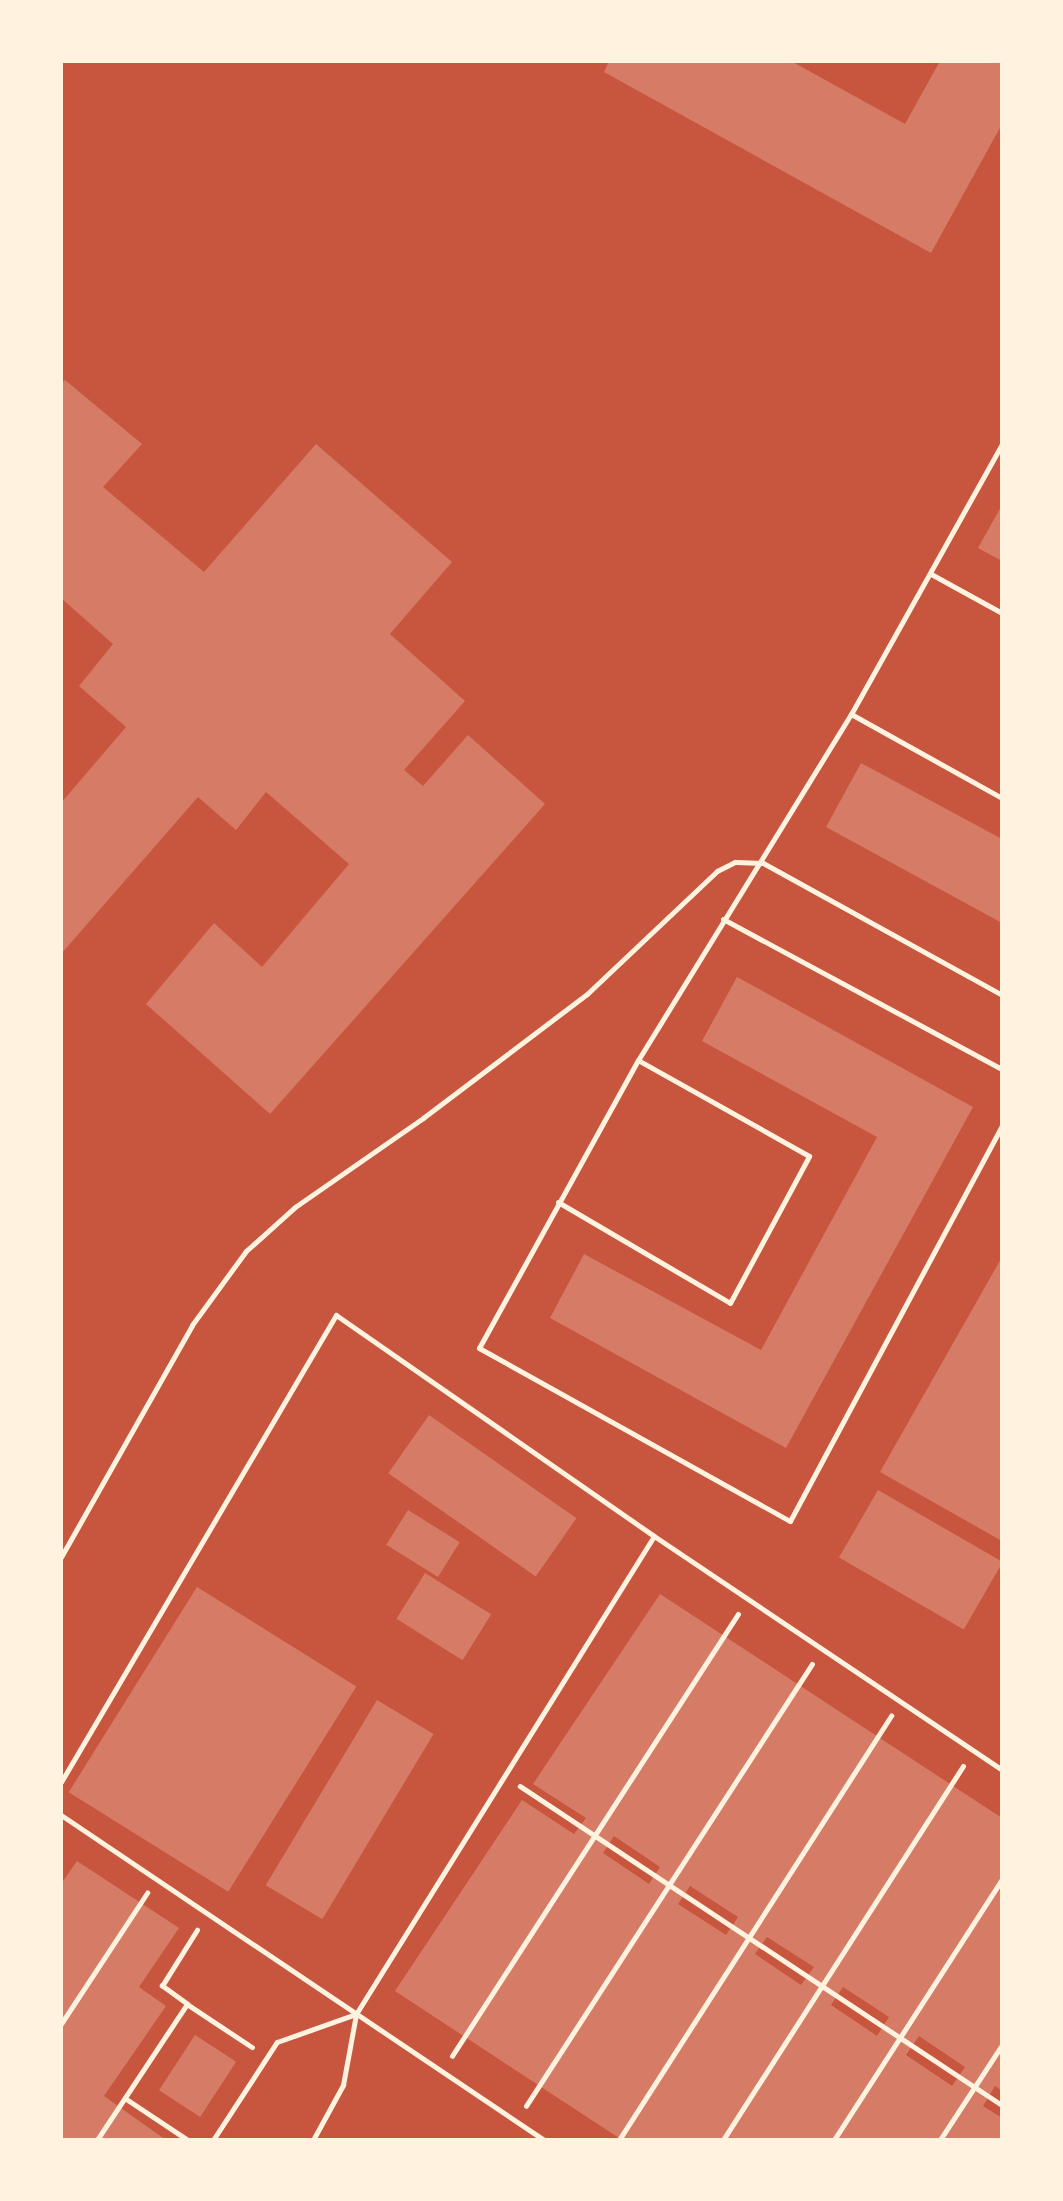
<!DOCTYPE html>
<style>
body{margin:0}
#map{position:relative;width:1063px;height:2201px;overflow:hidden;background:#c8553d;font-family:"Work Sans",sans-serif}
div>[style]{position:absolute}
.building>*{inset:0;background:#d67c66;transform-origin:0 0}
.path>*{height:4.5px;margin:-2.25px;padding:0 2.25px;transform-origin:2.25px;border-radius:2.25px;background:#fff3e0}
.service>*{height:5px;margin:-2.5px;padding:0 2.5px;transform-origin:2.5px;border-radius:2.5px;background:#fff3e0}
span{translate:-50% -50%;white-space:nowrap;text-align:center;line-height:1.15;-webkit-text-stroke:5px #fff3e0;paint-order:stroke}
.frame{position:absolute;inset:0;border:63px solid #fff3e0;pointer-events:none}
</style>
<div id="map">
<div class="building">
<i style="clip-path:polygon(609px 61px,791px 61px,905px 124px,940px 61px,1002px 61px,1002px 124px,931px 253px,604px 72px)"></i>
<i style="clip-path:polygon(65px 380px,142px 444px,103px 487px,204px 572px,316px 444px,452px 562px,390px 634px,465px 701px,404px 770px,423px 786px,468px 735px,545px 804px,270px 1114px,146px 1004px,214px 923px,262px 967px,349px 864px,266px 792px,236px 830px,198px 797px,61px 954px,61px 803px,126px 727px,79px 686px,113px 644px,61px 598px,61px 384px)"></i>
<i style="clip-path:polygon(1002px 505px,1002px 561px,978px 548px)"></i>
<i style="clip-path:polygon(861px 763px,1002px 839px,1002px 923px,826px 827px)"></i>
<i style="clip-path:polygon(737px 977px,973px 1107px,786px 1448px,550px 1318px,584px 1254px,761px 1350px,877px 1137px,702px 1041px)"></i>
<i style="clip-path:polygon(1002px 1257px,1002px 1541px,880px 1472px)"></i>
<i style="left:429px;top:1415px;width:180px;height:71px;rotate:35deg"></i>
<i style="left:878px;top:1490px;width:144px;height:78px;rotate:30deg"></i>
<i style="left:408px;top:1510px;width:61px;height:41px;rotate:32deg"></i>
<i style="left:425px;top:1573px;width:78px;height:54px;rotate:32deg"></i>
<i style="left:197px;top:1587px;width:188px;height:242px;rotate:32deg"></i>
<i style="clip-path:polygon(evenodd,660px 1594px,1002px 1818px,1002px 2091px,995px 2086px,983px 2106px,1002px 2118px,1002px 2140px,622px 2140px,395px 1991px,522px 1800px,574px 1834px,586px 1818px,533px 1784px,660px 1594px,614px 1836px,660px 1867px,649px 1884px,603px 1853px,614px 1836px,660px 1594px,690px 1886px,738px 1917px,726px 1935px,678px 1904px,690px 1886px,660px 1594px,767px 1937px,814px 1967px,801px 1985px,755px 1954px,767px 1937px,660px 1594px,843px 1987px,889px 2017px,877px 2036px,831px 2005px,843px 1987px,660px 1594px,919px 2036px,965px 2067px,952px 2086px,906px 2055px,919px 2036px)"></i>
<i style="left:377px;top:1700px;width:66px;height:216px;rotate:31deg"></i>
<i style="clip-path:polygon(77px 1861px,179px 1928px,139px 1987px,166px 2006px,104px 2096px,166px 2140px,61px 2140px,61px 1884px)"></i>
<i style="left:195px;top:2035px;width:49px;height:66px;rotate:33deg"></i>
</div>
<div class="path">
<i style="left:520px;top:1786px;width:578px;rotate:33.5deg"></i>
<i style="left:187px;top:2004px;width:31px;rotate:-144deg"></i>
<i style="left:162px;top:1986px;width:66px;rotate:-58deg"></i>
<i style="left:61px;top:2024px;width:157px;rotate:-56.7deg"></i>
<i style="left:452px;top:2056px;width:526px;rotate:-57.09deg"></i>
<i style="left:125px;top:2098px;width:76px;rotate:33.7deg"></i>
<i style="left:526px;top:2106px;width:526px;rotate:-57.09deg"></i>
<i style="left:97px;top:2140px;width:163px;rotate:-56.5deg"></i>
<i style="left:187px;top:2004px;width:78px;rotate:33.5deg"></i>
<i style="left:619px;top:2140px;width:504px;rotate:-57.32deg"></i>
<i style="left:723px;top:2140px;width:444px;rotate:-57.3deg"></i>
<i style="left:834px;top:2140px;width:310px;rotate:-57.2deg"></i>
<i style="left:940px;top:2140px;width:113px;rotate:-56.9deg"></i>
</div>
<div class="service">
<i style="left:1002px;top:444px;width:309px;rotate:119.2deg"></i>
<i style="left:851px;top:714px;width:406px;rotate:121.6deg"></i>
<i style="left:638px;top:1060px;width:329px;rotate:118.9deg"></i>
<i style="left:479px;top:1348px;width:356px;rotate:29.1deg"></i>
<i style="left:790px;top:1521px;width:449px;rotate:-61.8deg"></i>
<i style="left:931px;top:574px;width:81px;rotate:28.8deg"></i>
<i style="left:851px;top:714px;width:173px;rotate:29.1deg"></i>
<i style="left:723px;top:919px;width:317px;rotate:28.3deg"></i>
<i style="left:558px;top:1202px;width:199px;rotate:30.4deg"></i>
<i style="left:730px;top:1303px;width:167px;rotate:-61.7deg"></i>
<i style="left:809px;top:1156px;width:196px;rotate:-150.7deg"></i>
<i style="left:61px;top:1557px;width:266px;rotate:-60.5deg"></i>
<i style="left:192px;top:1325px;width:92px;rotate:-53.9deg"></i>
<i style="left:246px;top:1251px;width:66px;rotate:-41.9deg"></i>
<i style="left:295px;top:1207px;width:156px;rotate:-34.8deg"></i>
<i style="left:423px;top:1118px;width:206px;rotate:-37.1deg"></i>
<i style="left:587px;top:994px;width:179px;rotate:-43.4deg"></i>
<i style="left:717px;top:871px;width:20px;rotate:-27deg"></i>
<i style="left:735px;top:862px;width:28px;rotate:2deg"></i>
<i style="left:763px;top:863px;width:273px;rotate:28.9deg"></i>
<i style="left:61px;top:1782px;width:542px;rotate:-59.51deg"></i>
<i style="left:336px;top:1315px;width:387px;rotate:34.8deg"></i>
<i style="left:61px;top:1815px;width:582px;rotate:33.94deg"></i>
<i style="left:213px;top:2140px;width:117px;rotate:-56.9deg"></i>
<i style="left:277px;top:2042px;width:84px;rotate:-19.5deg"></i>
<i style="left:356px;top:2014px;width:563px;rotate:-58.06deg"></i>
<i style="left:654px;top:1536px;width:419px;rotate:33.9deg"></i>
<i style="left:313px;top:2140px;width:63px;rotate:-61.4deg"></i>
<i style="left:343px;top:2085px;width:72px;rotate:-79.6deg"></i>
</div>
<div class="frame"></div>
</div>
